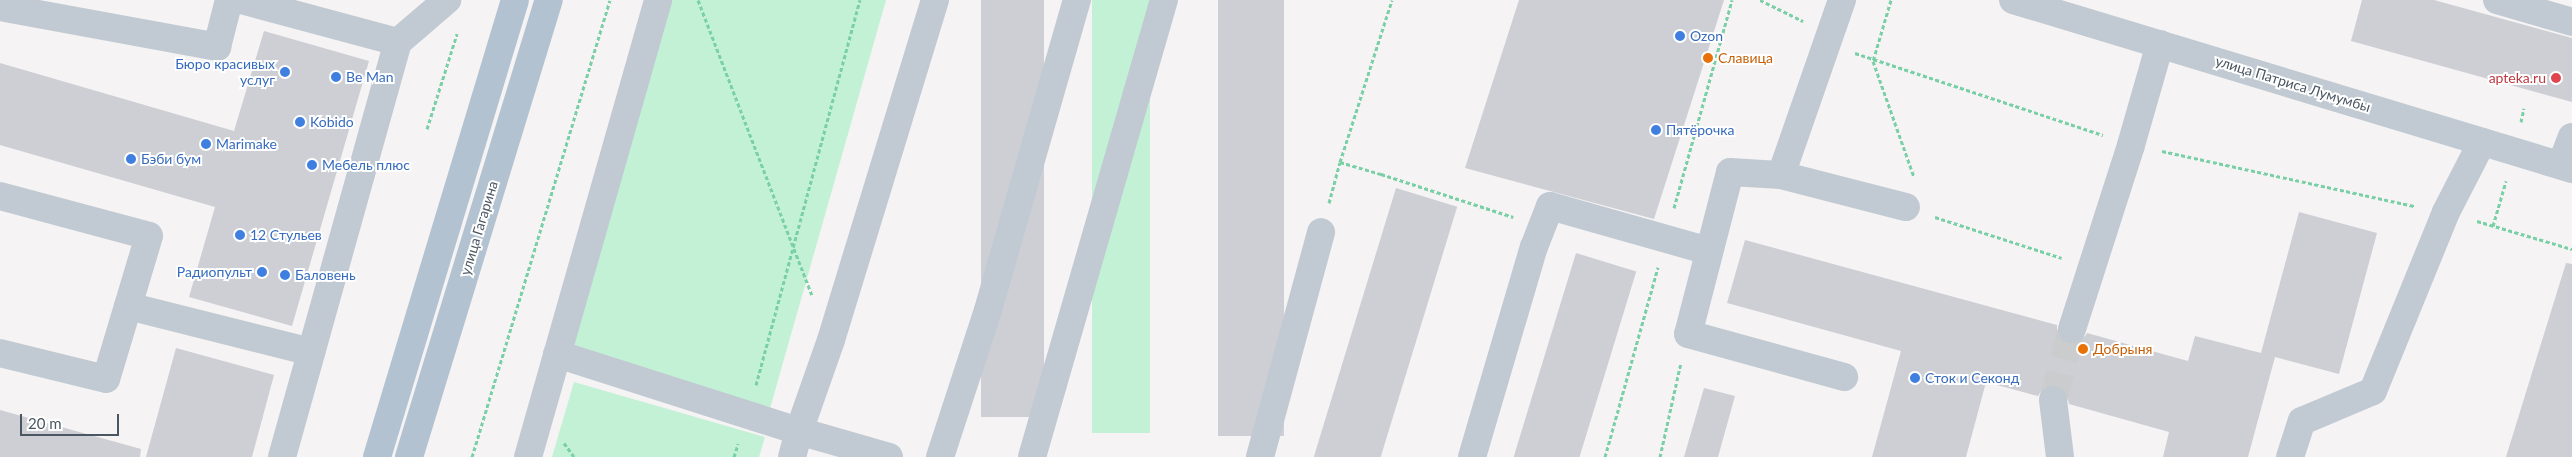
<!DOCTYPE html>
<meta charset="utf-8">
<style>
body{margin:0}
#map{position:relative;width:2572px;height:457px;overflow:hidden;background:#f5f3f3;font-family:Lato,sans-serif}
div>[style]{position:absolute}
.green>*{inset:0;background:#c3f1d5;transform-origin:0 0}
.building>*{inset:0;background:#cdcfd5;transform-origin:0 0}
.minor-tunnel>*{height:28px;margin-top:-14px;transform-origin:0;background:repeating-linear-gradient(90deg,#caccce 0 28px,transparent 0 42px)}
.path>*{height:3px;margin-top:-1.5px;transform-origin:0;background:repeating-linear-gradient(90deg,#7ad0a6 0 4px,transparent 0 6.5px)}
.minor>*{height:28px;margin:-14px;padding:0 14px;transform-origin:14px;border-radius:14px;background:#c1cad2}
.major>*{height:28px;margin:-14px;padding:0 14px;transform-origin:14px;border-radius:14px;background:#b3c2d1}
.dots>*{width:14px;height:14px;translate:-50% -50%;box-sizing:border-box;border:2px solid #fff;border-radius:50%}
span{translate:-50% -50%;white-space:nowrap;text-align:center;line-height:1.15;-webkit-text-stroke:4px #fff;paint-order:stroke}
.shop-label{font-size:14px;color:#366cbe}
.left{translate:0 -50%;text-align:left}
.right{translate:-100% -50%;text-align:right}
.food-label{font-size:14px;color:#c56008}
.health-label{font-size:14px;color:#be3a42}
.street-label{font-size:14px;color:#4a5661}
.scale{position:absolute;left:20px;top:414px;width:99px;height:22px;box-sizing:border-box;border:2px solid #4a5661;border-top:0;padding-left:6px;font-size:15px;line-height:18px;white-space:nowrap;color:#4a5661;-webkit-text-stroke:4px #fff;paint-order:stroke}
</style>
<div id="map">
<div class="green">
<i style="clip-path:polygon(665px 0,886px 0,769px 412px,564px 353px)"></i>
<i style="left:1092px;top:0;width:58px;height:433px"></i>
<i style="clip-path:polygon(574px 382px,765px 437px,759px 457px,552px 457px)"></i>
</div>
<div class="building">
<i style="left:981px;top:0;width:63px;height:417px"></i>
<i style="left:1218px;top:0;width:66px;height:436px"></i>
<i style="clip-path:polygon(1519px 0,1724px 0,1654px 219px,1465px 168px)"></i>
<i style="clip-path:polygon(2362px 0,2434px 0,2572px 38px,2572px 102px,2351px 41px)"></i>
<i style="clip-path:polygon(264px 31px,369px 61px,292px 326px,189px 297px,215px 207px,0 145px,0 63px,234px 131px)"></i>
<i style="left:1396px;top:188px;width:64px;height:281px;rotate:17deg"></i>
<i style="clip-path:polygon(2299px 212px,2377px 233px,2339px 374px,2275px 357px,2248px 457px,2163px 457px,2169px 432px,2069px 404px,2066px 391px,2059px 385px,2051px 385px,2044px 387px,2038px 396px,1986px 382px,1966px 457px,1872px 457px,1901px 351px,1727px 303px,1745px 240px,2057px 325px,2057px 332px,2060px 339px,2068px 344px,2075px 344px,2082px 341px,2087px 333px,2188px 361px,2195px 336px,2261px 353px)"></i>
<i style="left:1576px;top:253px;width:63px;height:214px;rotate:17deg"></i>
<i style="clip-path:polygon(2566px 263px,2572px 264px,2572px 457px,2506px 457px)"></i>
<i style="clip-path:polygon(176px 348px,274px 375px,252px 457px,146px 457px)"></i>
<i style="clip-path:polygon(1704px 388px,1735px 396px,1718px 457px,1684px 457px)"></i>
<i style="clip-path:polygon(0 410px,141px 449px,140px 457px,0 457px)"></i>
</div>
<div class="minor-tunnel">
<i style="left:2053px;top:400px;width:73px;rotate:-75deg"></i>
</div>
<div class="path">
<i style="left:698px;top:0;width:316px;rotate:68.9deg"></i>
<i style="left:1760px;top:0;width:48px;rotate:26deg"></i>
<i style="left:1891px;top:0;width:64px;rotate:106.4deg"></i>
<i style="left:1873px;top:61px;width:123px;rotate:70.5deg"></i>
<i style="left:1855px;top:53px;width:261px;rotate:18.3deg"></i>
<i style="left:2521px;top:122px;width:14px;rotate:-78deg"></i>
<i style="left:427px;top:129px;width:100px;rotate:-72.5deg"></i>
<i style="left:2162px;top:151px;width:259px;rotate:12.3deg"></i>
<i style="left:1340px;top:162px;width:170px;rotate:-72.2deg"></i>
<i style="left:1329px;top:203px;width:42px;rotate:-75deg"></i>
<i style="left:1340px;top:162px;width:43px;rotate:16.3deg"></i>
<i style="left:1381px;top:174px;width:139px;rotate:18deg"></i>
<i style="left:1674px;top:208px;width:216px;rotate:-74.4deg"></i>
<i style="left:1935px;top:217px;width:133px;rotate:17.9deg"></i>
<i style="left:2477px;top:221px;width:99px;rotate:16.4deg"></i>
<i style="left:2493px;top:226px;width:47px;rotate:-73.9deg"></i>
<i style="left:756px;top:385px;width:399px;rotate:-74.9deg"></i>
<i style="left:564px;top:443px;width:17px;rotate:54deg"></i>
<i style="left:472px;top:457px;width:477px;rotate:-73.2deg"></i>
<i style="left:734px;top:457px;width:14px;rotate:-73deg"></i>
<i style="left:1605px;top:457px;width:197px;rotate:-74.4deg"></i>
<i style="left:1660px;top:457px;width:97px;rotate:-77.5deg"></i>
</div>
<div class="minor">
<i style="left:241px;top:0;width:163px;rotate:15deg"></i>
<i style="left:1842px;top:0;width:185px;rotate:109.2deg"></i>
<i style="left:1781px;top:175px;width:51px;rotate:-176.6deg"></i>
<i style="left:1730px;top:172px;width:167px;rotate:104.5deg"></i>
<i style="left:1688px;top:334px;width:162px;rotate:15.4deg"></i>
<i style="left:2013px;top:0;width:584px;rotate:16.82deg"></i>
<i style="left:2497px;top:0;width:78px;rotate:16.3deg"></i>
<i style="left:0;top:7px;width:221px;rotate:10.4deg"></i>
<i style="left:217px;top:47px;width:49px;rotate:-75.7deg"></i>
<i style="left:2561px;top:165px;width:30px;rotate:-69deg"></i>
<i style="left:1781px;top:175px;width:129px;rotate:14.4deg"></i>
<i style="left:0;top:196px;width:154px;rotate:15deg"></i>
<i style="left:149px;top:236px;width:149px;rotate:106.7deg"></i>
<i style="left:106px;top:379px;width:109px;rotate:-166.2deg"></i>
<i style="left:128px;top:306px;width:189px;rotate:14.1deg"></i>
<i style="left:2072px;top:329px;width:193px;rotate:-72.2deg"></i>
<i style="left:2131px;top:145px;width:105px;rotate:-74deg"></i>
<i style="left:557px;top:354px;width:254px;rotate:17.7deg"></i>
<i style="left:799px;top:431px;width:27px;rotate:105deg"></i>
<i style="left:2053px;top:400px;width:57px;rotate:83deg"></i>
<i style="left:282px;top:457px;width:431px;rotate:-74.4deg"></i>
<i style="left:398px;top:42px;width:65px;rotate:-40.6deg"></i>
<i style="left:528px;top:457px;width:475px;rotate:-74.1deg"></i>
<i style="left:889px;top:457px;width:94px;rotate:-163.9deg"></i>
<i style="left:799px;top:431px;width:96px;rotate:-70.6deg"></i>
<i style="left:831px;top:340px;width:356px;rotate:-73deg"></i>
<i style="left:940px;top:457px;width:155px;rotate:-71.9deg"></i>
<i style="left:988px;top:310px;width:323px;rotate:-74deg"></i>
<i style="left:1032px;top:457px;width:476px;rotate:-73.9deg"></i>
<i style="left:1260px;top:457px;width:233px;rotate:-74.8deg"></i>
<i style="left:1472px;top:457px;width:219px;rotate:-73.6deg"></i>
<i style="left:1534px;top:247px;width:44px;rotate:-68.7deg"></i>
<i style="left:1550px;top:206px;width:165px;rotate:15.8deg"></i>
<i style="left:2290px;top:457px;width:38px;rotate:-72deg"></i>
<i style="left:2302px;top:421px;width:77px;rotate:-22.9deg"></i>
<i style="left:2373px;top:391px;width:193px;rotate:-67.8deg"></i>
<i style="left:2446px;top:212px;width:79px;rotate:-62.8deg"></i>
</div>
<div class="major">
<i style="left:377px;top:457px;width:477px;rotate:-73.2deg"></i>
<i style="left:409px;top:457px;width:478px;rotate:-73deg"></i>
</div>
<div class="dots">
<i style="left:1680px;top:36px;background:#3f7fe0"></i>
<i style="left:1708px;top:58px;background:#e8710a"></i>
<i style="left:285px;top:72px;background:#3f7fe0"></i>
<i style="left:336px;top:77px;background:#3f7fe0"></i>
<i style="left:2556px;top:78px;background:#e0444e"></i>
<i style="left:300px;top:122px;background:#3f7fe0"></i>
<i style="left:1656px;top:130px;background:#3f7fe0"></i>
<i style="left:206px;top:144px;background:#3f7fe0"></i>
<i style="left:131px;top:159px;background:#3f7fe0"></i>
<i style="left:312px;top:165px;background:#3f7fe0"></i>
<i style="left:240px;top:235px;background:#3f7fe0"></i>
<i style="left:262px;top:272px;background:#3f7fe0"></i>
<i style="left:285px;top:275px;background:#3f7fe0"></i>
<i style="left:2083px;top:349px;background:#e8710a"></i>
<i style="left:1915px;top:378px;background:#3f7fe0"></i>
</div>
<div class="shop-label">
<span class="left" style="left:1690px;top:36px">Ozon</span>
<span class="right" style="left:275px;top:72px">Бюро красивых<br>услуг</span>
<span class="left" style="left:346px;top:77px">Be Man</span>
<span class="left" style="left:310px;top:122px">Kobido</span>
<span class="left" style="left:1666px;top:130px">Пятёрочка</span>
<span class="left" style="left:216px;top:144px">Marimake</span>
<span class="left" style="left:141px;top:159px">Бэби бум</span>
<span class="left" style="left:322px;top:165px">Мебель плюс</span>
<span class="left" style="left:250px;top:235px">12 Стульев</span>
<span class="right" style="left:252px;top:272px">Радиопульт</span>
<span class="left" style="left:295px;top:275px">Баловень</span>
<span class="left" style="left:1925px;top:378px">Сток и Секонд</span>
</div>
<div class="food-label">
<span class="left" style="left:1718px;top:58px">Славица</span>
<span class="left" style="left:2093px;top:349px">Добрыня</span>
</div>
<div class="health-label">
<span class="right" style="left:2546px;top:78px">apteka.ru</span>
</div>
<div class="street-label">
<span style="left:2293px;top:84px;rotate:17deg">улица Патриса Лумумбы</span>
<span style="left:479px;top:228px;rotate:-73deg">улица Гагарина</span>
</div>
<div class="scale">20 m</div>
</div>
